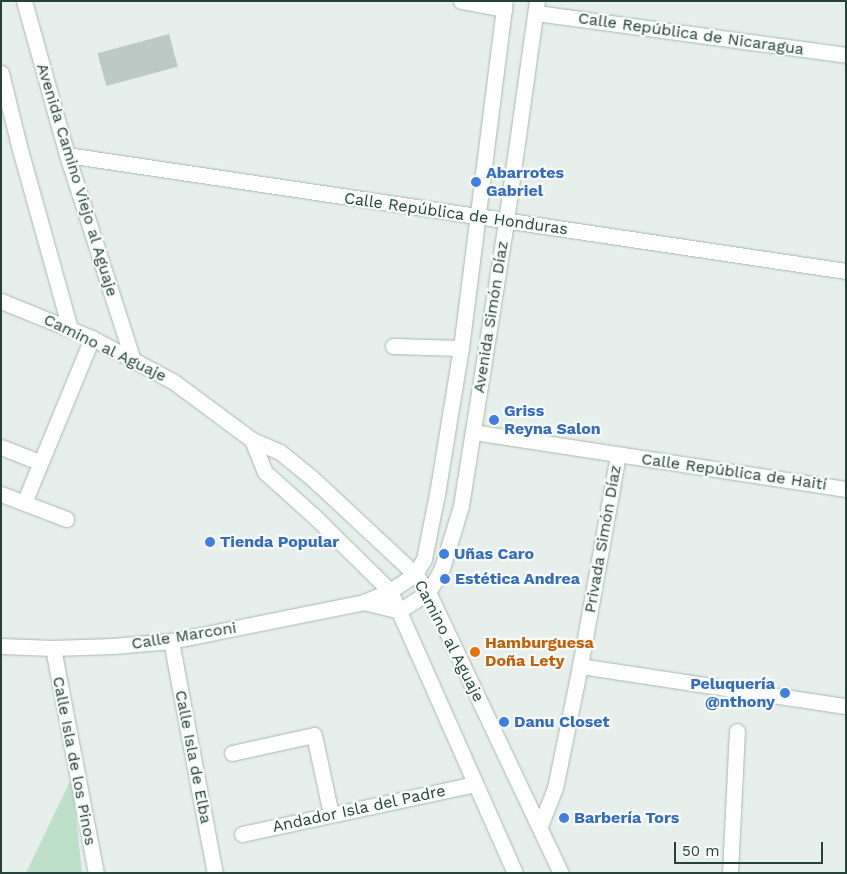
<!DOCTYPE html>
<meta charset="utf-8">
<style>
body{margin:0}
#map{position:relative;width:847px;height:874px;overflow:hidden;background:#e6efeb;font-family:"Work Sans",sans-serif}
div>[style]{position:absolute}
.green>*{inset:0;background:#bfe0c8}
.building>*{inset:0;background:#bbcac4;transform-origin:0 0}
.roads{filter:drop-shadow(0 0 1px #a8b8b2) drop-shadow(0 0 1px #a8b8b2)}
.minor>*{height:15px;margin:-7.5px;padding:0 7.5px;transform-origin:7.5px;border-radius:7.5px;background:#fff}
.secondary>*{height:15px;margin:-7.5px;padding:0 7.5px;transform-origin:7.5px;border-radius:7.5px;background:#fff}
.dots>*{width:14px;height:14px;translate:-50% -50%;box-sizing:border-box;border:2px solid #f7fbf9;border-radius:50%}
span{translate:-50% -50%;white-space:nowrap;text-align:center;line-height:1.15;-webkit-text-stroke:4.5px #f7fbf9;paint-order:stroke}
.street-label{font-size:16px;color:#24423a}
.shop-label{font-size:16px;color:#366cbe;font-weight:700}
.left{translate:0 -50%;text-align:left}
.right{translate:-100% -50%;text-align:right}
.food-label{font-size:16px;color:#c56008;font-weight:700}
.frame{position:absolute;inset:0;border:2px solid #24423a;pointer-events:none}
.scale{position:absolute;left:674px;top:842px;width:149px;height:22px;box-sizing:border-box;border:2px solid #24423a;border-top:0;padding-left:6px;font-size:15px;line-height:18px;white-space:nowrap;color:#24423a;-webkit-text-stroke:4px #f7fbf9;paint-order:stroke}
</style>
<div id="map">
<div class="green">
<i style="clip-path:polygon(72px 777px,82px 873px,26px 873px)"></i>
</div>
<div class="building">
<i style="left:169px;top:34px;width:34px;height:74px;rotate:75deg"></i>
</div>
<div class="roads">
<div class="minor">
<i style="left:24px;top:1px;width:160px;rotate:74.4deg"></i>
<i style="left:67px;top:155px;width:213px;rotate:72.2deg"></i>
<i style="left:461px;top:1px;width:44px;rotate:10.5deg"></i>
<i style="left:536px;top:13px;width:313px;rotate:7.7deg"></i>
<i style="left:1px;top:73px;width:75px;rotate:76.1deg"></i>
<i style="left:19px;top:146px;width:190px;rotate:74.4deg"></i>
<i style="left:67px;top:155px;width:788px;rotate:8.47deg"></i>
<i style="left:393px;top:346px;width:68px;rotate:1.7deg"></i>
<i style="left:473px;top:432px;width:377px;rotate:8.7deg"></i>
<i style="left:1px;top:447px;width:41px;rotate:21.5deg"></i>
<i style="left:1px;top:494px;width:70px;rotate:21deg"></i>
<i style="left:24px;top:503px;width:178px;rotate:-67.6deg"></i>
<i style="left:364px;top:602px;width:36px;rotate:14deg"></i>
<i style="left:171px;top:641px;width:236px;rotate:79.3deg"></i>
<i style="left:1px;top:646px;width:52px;rotate:2.2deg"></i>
<i style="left:53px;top:648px;width:60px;rotate:-1.9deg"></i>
<i style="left:113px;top:646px;width:58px;rotate:-4.9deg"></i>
<i style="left:171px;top:641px;width:197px;rotate:-11.4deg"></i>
<i style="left:364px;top:602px;width:28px;rotate:-23deg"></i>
<i style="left:53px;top:648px;width:229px;rotate:79.2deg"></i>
<i style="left:580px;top:666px;width:269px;rotate:8.6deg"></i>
<i style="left:232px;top:753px;width:84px;rotate:-12.4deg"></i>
<i style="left:314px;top:735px;width:81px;rotate:77.9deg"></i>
<i style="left:540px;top:826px;width:41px;rotate:-68.5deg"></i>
<i style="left:555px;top:788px;width:125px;rotate:-78.4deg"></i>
<i style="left:580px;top:666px;width:214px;rotate:-79.8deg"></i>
<i style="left:242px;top:834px;width:238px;rotate:-12.1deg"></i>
<i style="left:730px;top:873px;width:142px;rotate:-87.2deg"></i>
</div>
<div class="secondary">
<i style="left:1px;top:301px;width:98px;rotate:22.1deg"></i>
<i style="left:92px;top:338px;width:93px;rotate:28.2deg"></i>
<i style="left:174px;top:382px;width:97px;rotate:36.6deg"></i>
<i style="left:252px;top:440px;width:30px;rotate:23deg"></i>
<i style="left:280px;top:452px;width:41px;rotate:39.1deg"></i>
<i style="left:312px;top:478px;width:141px;rotate:43deg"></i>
<i style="left:415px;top:574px;width:22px;rotate:54deg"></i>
<i style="left:428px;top:592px;width:311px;rotate:64.7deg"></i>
<i style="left:252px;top:440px;width:35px;rotate:68deg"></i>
<i style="left:265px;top:472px;width:70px;rotate:42.1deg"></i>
<i style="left:317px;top:519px;width:103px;rotate:44.6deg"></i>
<i style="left:390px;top:591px;width:308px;rotate:66.1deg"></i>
<i style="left:390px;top:591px;width:30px;rotate:-34deg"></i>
<i style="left:415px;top:574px;width:17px;rotate:-59deg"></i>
<i style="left:424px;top:559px;width:66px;rotate:-78.7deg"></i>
<i style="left:437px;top:494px;width:148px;rotate:-80.7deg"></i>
<i style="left:461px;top:348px;width:350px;rotate:-82.8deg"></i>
<i style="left:399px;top:611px;width:35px;rotate:-33deg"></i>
<i style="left:428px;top:592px;width:13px;rotate:-58deg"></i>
<i style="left:435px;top:581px;width:15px;rotate:-62deg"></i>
<i style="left:442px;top:568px;width:65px;rotate:-73deg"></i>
<i style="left:461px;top:506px;width:289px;rotate:-81deg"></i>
<i style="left:506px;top:221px;width:222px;rotate:-82deg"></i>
</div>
</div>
<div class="dots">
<i style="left:476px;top:182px;background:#3f7fe0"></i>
<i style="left:494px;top:420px;background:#3f7fe0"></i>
<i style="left:210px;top:542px;background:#3f7fe0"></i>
<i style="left:444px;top:554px;background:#3f7fe0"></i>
<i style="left:445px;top:579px;background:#3f7fe0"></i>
<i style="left:475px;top:652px;background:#e8710a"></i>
<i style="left:785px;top:693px;background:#3f7fe0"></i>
<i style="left:504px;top:722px;background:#3f7fe0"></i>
<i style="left:564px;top:818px;background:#3f7fe0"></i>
</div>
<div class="street-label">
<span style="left:691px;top:34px;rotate:8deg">Calle República de Nicaragua</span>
<span style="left:77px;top:180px;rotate:73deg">Avenida Camino Viejo al Aguaje</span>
<span style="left:456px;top:214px;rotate:8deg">Calle República de Honduras</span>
<span style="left:491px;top:317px;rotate:-81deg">Avenida Simón Díaz</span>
<span style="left:105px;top:348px;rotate:26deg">Camino al Aguaje</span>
<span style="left:734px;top:472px;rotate:8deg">Calle República de Haití</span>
<span style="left:603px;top:539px;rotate:-80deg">Privada Simón Díaz</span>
<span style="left:184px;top:636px;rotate:-9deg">Calle Marconi</span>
<span style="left:449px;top:641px;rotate:63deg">Camino al Aguaje</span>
<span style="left:193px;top:757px;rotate:79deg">Calle Isla de Elba</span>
<span style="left:74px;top:761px;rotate:79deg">Calle Isla de los Pinos</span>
<span style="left:359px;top:809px;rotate:-12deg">Andador Isla del Padre</span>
</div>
<div class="shop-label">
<span class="left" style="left:486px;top:182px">Abarrotes<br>Gabriel</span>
<span class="left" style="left:504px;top:420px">Griss<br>Reyna Salon</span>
<span class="left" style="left:220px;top:542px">Tienda Popular</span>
<span class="left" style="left:454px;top:554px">Uñas Caro</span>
<span class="left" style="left:455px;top:579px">Estética Andrea</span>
<span class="right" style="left:775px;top:693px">Peluquería<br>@nthony</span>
<span class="left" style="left:514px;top:722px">Danu Closet</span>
<span class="left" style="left:574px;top:818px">Barbería Tors</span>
</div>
<div class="food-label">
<span class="left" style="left:485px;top:652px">Hamburguesa<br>Doña Lety</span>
</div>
<div class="frame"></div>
<div class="scale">50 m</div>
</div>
